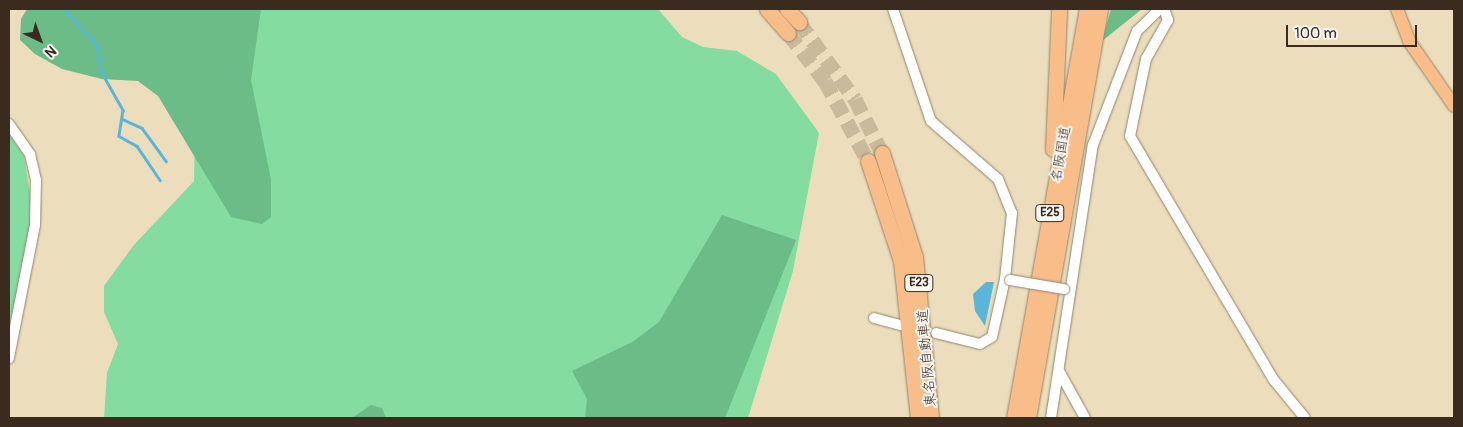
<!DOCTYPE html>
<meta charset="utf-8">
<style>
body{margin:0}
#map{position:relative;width:1463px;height:427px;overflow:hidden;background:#ecdebc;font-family:Pangolin,"Klee One",sans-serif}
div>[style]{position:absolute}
.green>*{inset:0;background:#84dca0}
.forest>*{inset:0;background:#6bbc86}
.water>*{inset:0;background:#5ab6d8}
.stream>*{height:2.5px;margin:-1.25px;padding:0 1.25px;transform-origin:1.25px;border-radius:1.25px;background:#5ab6d8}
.highway-tunnel>*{height:15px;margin-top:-7.5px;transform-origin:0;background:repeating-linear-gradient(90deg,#c9ba9c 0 15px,transparent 0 23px)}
.roads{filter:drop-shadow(0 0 1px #94846d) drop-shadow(0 0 1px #94846d)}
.minor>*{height:10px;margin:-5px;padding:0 5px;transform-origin:5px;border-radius:5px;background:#fff}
.major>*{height:12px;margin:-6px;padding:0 6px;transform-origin:6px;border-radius:6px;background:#f9bd89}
.highway>*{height:15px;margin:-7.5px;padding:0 7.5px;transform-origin:7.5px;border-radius:7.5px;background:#f9bd89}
.bridges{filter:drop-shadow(0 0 1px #94846d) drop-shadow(0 0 1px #94846d)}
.minor-bridge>*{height:10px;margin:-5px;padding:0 5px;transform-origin:5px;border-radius:5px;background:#fff}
span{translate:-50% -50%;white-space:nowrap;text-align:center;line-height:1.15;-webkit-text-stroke:4px #f6f6f2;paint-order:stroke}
.shield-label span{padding:1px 4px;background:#f6f6f2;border:1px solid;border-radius:4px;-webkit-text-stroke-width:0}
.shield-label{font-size:12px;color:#3b2a1e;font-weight:700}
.street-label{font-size:14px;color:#3b2a1e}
.frame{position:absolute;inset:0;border:10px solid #3b2a1e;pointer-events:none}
.north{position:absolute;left:15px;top:15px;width:50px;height:50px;-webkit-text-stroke:4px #f6f6f2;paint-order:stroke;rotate:138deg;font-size:14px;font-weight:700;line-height:20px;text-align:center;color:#3b2a1e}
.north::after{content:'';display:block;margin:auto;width:18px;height:22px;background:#3b2a1e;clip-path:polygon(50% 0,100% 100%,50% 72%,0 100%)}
.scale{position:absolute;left:1286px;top:25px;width:131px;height:22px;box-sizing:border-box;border:2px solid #3b2a1e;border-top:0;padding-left:6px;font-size:15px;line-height:18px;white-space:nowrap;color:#3b2a1e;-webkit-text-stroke:4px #f6f6f2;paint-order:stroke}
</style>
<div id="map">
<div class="green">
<i style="clip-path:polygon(197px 9px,658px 9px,682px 37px,703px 47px,737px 51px,776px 74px,819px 133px,793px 271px,748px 418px,104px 418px,107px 373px,118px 344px,104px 312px,104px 286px,133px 246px,194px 181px)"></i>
<i style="clip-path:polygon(9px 134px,24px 156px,30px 194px,30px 225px,9px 331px)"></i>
</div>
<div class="forest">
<i style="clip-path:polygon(27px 9px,261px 9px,251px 80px,271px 180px,271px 217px,262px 224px,231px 217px,158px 96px,138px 81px,102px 79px,62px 69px,35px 54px,20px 40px,21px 19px)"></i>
<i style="clip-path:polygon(1111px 9px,1142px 9px,1102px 41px)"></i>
<i style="clip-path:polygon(722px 215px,796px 240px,725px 418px,585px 418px,587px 399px,572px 371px,634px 341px,659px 322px)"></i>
<i style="clip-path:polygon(371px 405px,382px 408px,386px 418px,352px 418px)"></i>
</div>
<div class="water">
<i style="clip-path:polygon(986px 282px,994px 282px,985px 326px,975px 311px,973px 294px)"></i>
</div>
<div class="stream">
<i style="left:64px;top:9px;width:49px;rotate:47.5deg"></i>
<i style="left:97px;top:45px;width:28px;rotate:80deg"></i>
<i style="left:102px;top:73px;width:43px;rotate:60.4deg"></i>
<i style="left:123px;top:110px;width:26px;rotate:99deg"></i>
<i style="left:119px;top:136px;width:21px;rotate:29deg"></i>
<i style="left:137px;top:146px;width:41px;rotate:55.9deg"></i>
<i style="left:122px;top:119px;width:22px;rotate:24deg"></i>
<i style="left:142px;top:128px;width:41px;rotate:54deg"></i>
</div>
<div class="highway-tunnel">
<i style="left:799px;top:22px;width:95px;rotate:54deg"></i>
<i style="left:855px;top:99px;width:60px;rotate:63.4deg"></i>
<i style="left:788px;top:33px;width:61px;rotate:52.4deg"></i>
<i style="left:825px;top:81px;width:91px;rotate:61.7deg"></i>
</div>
<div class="roads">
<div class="minor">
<i style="left:893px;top:9px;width:118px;rotate:71.3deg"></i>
<i style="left:931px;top:121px;width:89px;rotate:40.9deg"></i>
<i style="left:998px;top:179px;width:37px;rotate:68deg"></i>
<i style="left:1012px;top:213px;width:66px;rotate:96.1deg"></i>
<i style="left:1005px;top:279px;width:59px;rotate:102.6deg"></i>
<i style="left:992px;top:337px;width:14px;rotate:150deg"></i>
<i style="left:980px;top:344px;width:45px;rotate:-166deg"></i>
<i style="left:1164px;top:9px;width:12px;rotate:70deg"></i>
<i style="left:1168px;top:20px;width:45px;rotate:119.4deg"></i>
<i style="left:1146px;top:59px;width:79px;rotate:101.7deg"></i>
<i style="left:1130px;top:136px;width:282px;rotate:59.5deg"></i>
<i style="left:1273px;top:379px;width:50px;rotate:50.6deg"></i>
<i style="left:9px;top:124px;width:37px;rotate:55deg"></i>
<i style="left:30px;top:154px;width:27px;rotate:77deg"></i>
<i style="left:36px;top:180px;width:45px;rotate:91.3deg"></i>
<i style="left:35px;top:225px;width:136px;rotate:101.1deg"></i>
<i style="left:874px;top:318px;width:28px;rotate:15deg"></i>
<i style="left:1059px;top:371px;width:54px;rotate:61deg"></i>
<i style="left:1051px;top:418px;width:276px;rotate:-81.3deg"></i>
<i style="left:1093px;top:145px;width:122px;rotate:-68.9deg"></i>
<i style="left:1137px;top:31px;width:32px;rotate:-44deg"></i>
</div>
<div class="major">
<i style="left:1397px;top:9px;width:34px;rotate:69deg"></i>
<i style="left:1409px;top:41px;width:79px;rotate:55.3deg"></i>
</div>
<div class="highway">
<i style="left:767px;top:9px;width:32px;rotate:49deg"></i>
<i style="left:787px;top:9px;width:18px;rotate:47deg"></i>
<i style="left:1053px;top:149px;width:140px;rotate:-87.5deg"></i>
<i style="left:882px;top:153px;width:109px;rotate:72.4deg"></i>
<i style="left:915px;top:257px;width:162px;rotate:84.3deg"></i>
<i style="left:868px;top:161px;width:105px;rotate:71.7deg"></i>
<i style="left:901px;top:261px;width:158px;rotate:83.8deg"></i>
<i style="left:1014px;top:418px;width:415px;rotate:-79.9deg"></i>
<i style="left:1028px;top:418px;width:415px;rotate:-80deg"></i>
</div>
</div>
<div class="bridges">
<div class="minor-bridge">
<i style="left:1010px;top:280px;width:55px;rotate:9.5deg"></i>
</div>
</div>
<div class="shield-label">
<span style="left:1050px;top:213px">E25</span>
<span style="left:919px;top:283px">E23</span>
</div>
<div class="street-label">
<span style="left:1061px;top:154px;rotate:-80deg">名阪国道</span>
<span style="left:927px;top:358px;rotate:-95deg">東名阪自動車道</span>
</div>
<div class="frame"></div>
<div class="north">N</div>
<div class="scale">100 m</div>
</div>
